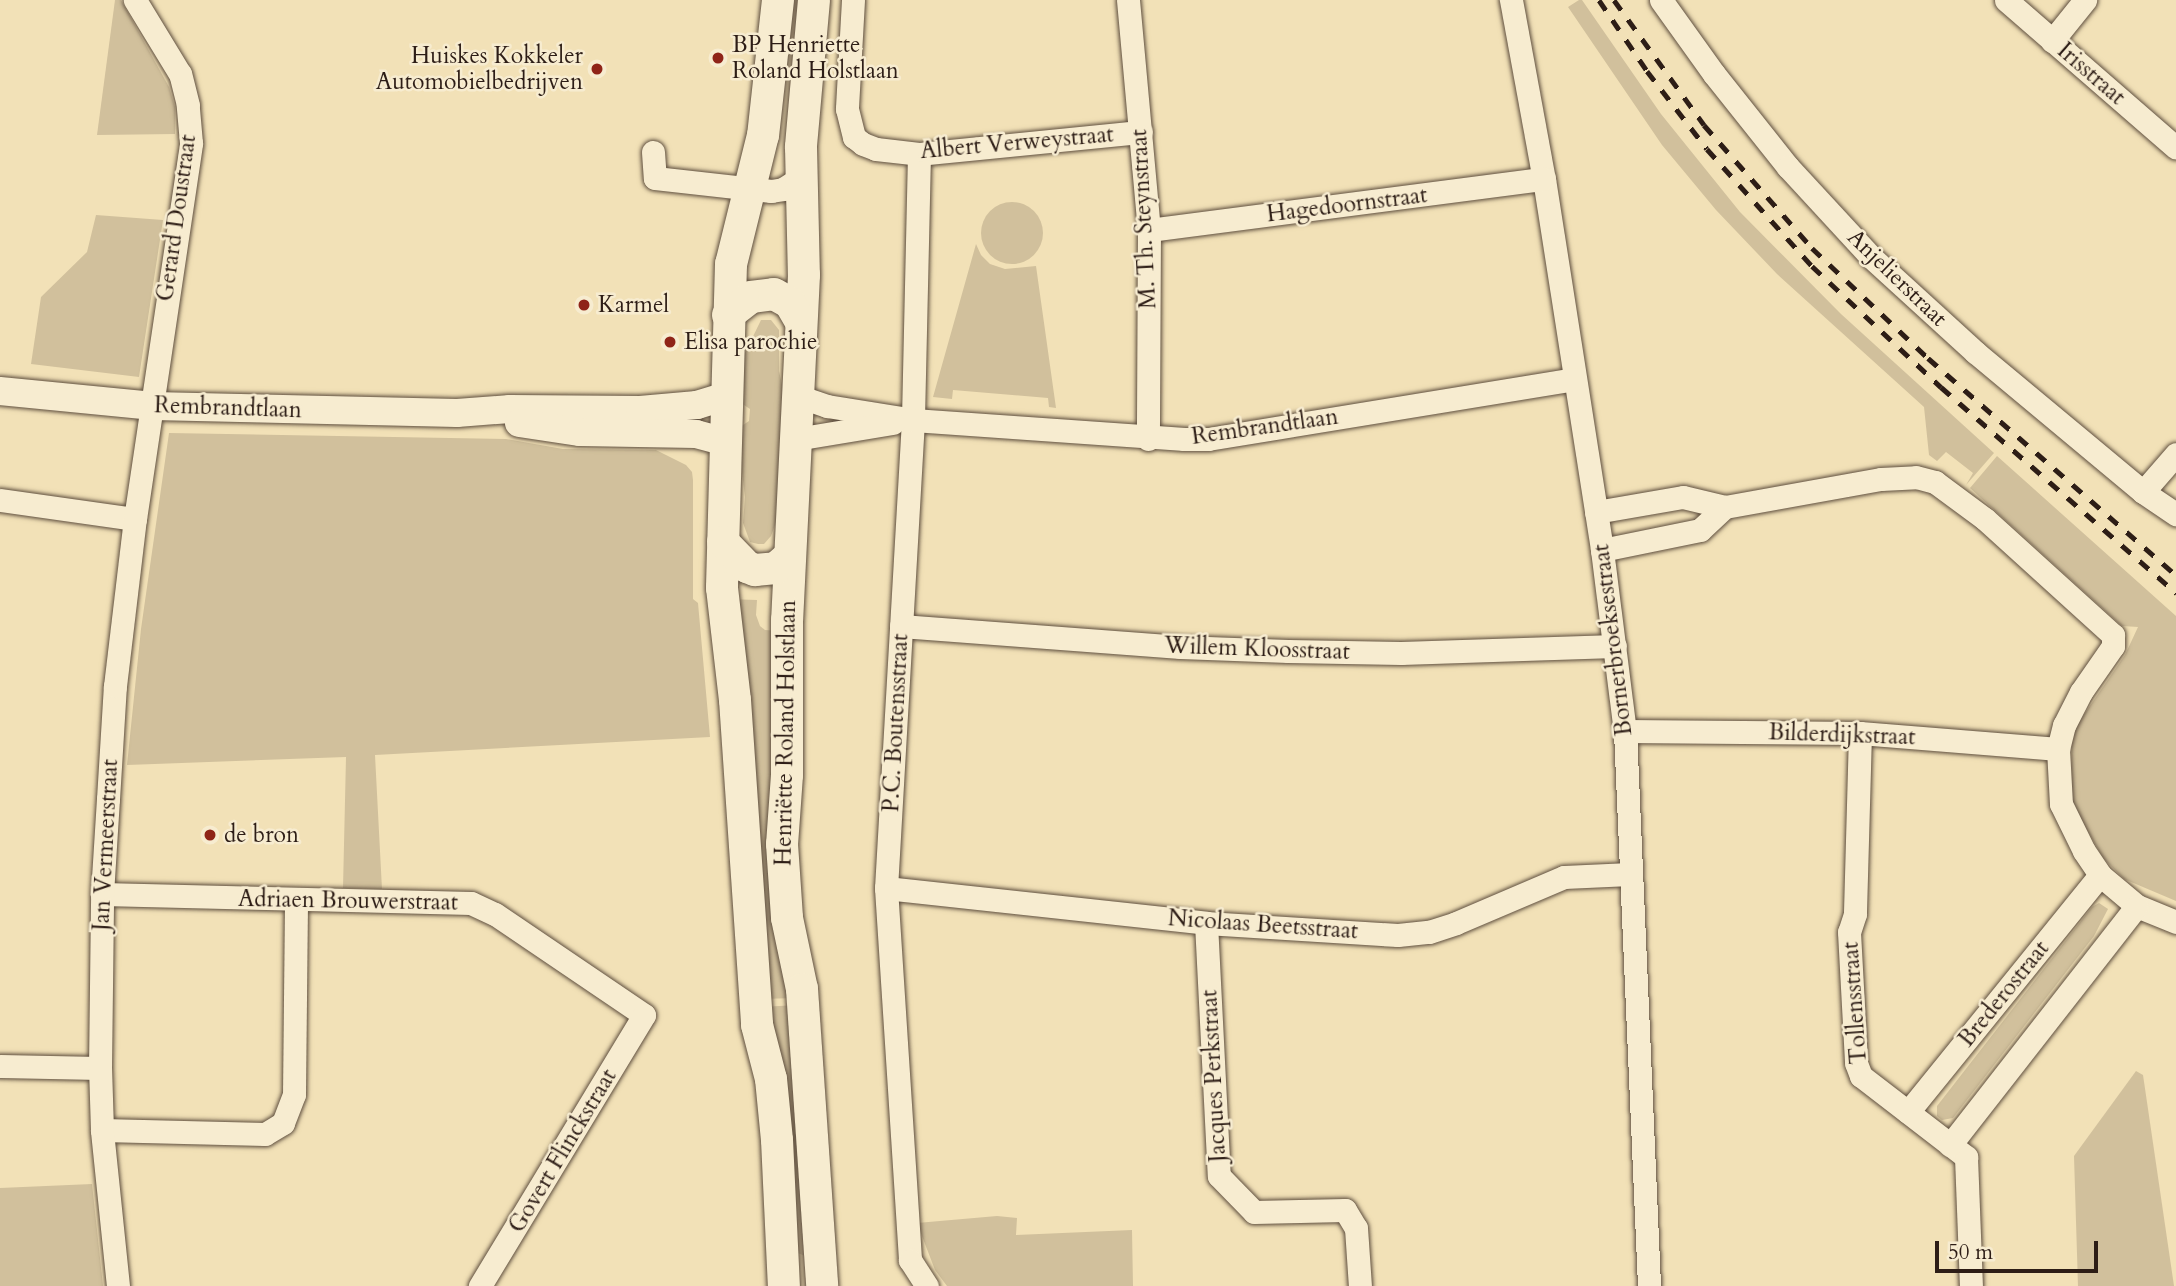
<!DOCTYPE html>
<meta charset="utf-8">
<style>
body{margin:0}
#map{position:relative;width:2176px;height:1286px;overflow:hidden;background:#f2e1b7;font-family:Cardo,serif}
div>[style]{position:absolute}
.green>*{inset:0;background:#d1c09c}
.round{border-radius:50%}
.roads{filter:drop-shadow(0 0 2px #5e4e3e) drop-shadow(0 0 2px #5e4e3e)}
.minor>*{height:23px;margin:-11.5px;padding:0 11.5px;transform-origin:11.5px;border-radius:11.5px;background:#f7ecd0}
.tertiary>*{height:28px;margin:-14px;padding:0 14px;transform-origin:14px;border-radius:14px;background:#f7ecd0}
.secondary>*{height:32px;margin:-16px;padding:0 16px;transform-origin:16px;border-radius:16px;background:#f7ecd0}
.rail>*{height:5px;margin-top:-2.5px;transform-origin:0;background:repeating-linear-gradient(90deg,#2d1d16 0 12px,transparent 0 24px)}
.dots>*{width:19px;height:19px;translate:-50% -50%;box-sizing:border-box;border:4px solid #f7ecd0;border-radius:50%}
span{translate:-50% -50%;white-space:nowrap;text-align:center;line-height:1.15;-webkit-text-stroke:5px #f7ecd0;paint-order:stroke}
.poi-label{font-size:23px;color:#2d1d16}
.left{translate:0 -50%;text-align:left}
.right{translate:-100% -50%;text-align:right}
.street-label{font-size:23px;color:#2d1d16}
.scale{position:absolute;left:1935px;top:1241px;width:163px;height:32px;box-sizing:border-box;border:4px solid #2d1d16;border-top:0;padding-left:9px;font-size:21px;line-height:24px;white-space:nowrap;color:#2d1d16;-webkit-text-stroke:5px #f7ecd0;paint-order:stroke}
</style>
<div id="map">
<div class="green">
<i style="clip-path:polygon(115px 0,121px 0,169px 87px,175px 107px,175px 134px,97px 135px)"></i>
<i style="clip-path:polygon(1579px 0,1582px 0,1661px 114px,1740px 212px,1841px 314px,1994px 453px,1966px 485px,1973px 473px,1946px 452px,1937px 461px,1929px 455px,1924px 407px,1777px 274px,1716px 210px,1662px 145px,1568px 7px)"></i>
<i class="round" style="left:981px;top:202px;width:62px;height:62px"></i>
<i style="clip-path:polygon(96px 215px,163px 220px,139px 377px,31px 364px,41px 297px,87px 252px)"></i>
<i style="clip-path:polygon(976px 244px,981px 255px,990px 264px,1005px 269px,1036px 266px,1056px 408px,1049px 407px,1048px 398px,953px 390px,952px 399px,933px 397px)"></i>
<i style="clip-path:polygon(761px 320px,771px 320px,779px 330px,779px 371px,786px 402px,780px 511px,771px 536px,764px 544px,758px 544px,750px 542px,743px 523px,745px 497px,737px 429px,749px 421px,750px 409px,738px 401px,744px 355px)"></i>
<i style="clip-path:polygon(169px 433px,506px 439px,563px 449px,656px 450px,686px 465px,692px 472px,693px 480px,693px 599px,698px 603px,710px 737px,375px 755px,382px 889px,343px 888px,346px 757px,127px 765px,141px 629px)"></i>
<i style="clip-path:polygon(1997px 456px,2176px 616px,2176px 901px,2124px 879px,2103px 858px,2071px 801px,2072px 732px,2125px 655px,2138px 627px,2122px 626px,1970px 488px)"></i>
<i style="clip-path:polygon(728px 599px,757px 600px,756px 615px,760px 626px,765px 630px,781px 631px,795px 998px,762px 999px)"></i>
<i style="clip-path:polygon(2099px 903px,2108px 909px,2094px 936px,1953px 1118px,1942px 1120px,1937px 1116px,1937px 1106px,2092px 907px)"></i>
<i style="clip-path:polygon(796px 1005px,810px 1258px,788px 1249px,762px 1007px)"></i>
<i style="clip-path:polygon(2136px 1071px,2143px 1075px,2174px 1286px,2078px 1286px,2074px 1156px)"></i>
<i style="clip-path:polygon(92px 1184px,103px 1286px,0 1286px,0 1188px)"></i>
<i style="clip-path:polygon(997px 1216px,1017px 1218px,1016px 1235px,1132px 1230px,1133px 1286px,947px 1286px,935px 1270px,917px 1223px)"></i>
</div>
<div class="roads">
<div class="minor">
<i style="left:853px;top:0;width:109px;rotate:93.2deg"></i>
<i style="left:847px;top:109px;width:29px;rotate:76deg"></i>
<i style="left:854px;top:137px;width:11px;rotate:38deg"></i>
<i style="left:863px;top:144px;width:14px;rotate:21deg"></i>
<i style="left:876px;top:149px;width:43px;rotate:6.6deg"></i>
<i style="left:919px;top:154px;width:223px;rotate:-5.7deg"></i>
<i style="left:1128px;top:0;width:231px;rotate:84.8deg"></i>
<i style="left:1149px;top:230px;width:209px;rotate:90.3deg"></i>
<i style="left:1511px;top:0;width:182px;rotate:79.6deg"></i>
<i style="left:1544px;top:179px;width:376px;rotate:81.1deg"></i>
<i style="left:1602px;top:550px;width:182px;rotate:82.8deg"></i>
<i style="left:1625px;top:731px;width:556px;rotate:87.52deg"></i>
<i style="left:1661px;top:0;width:91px;rotate:54.4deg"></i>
<i style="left:1714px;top:74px;width:119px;rotate:51.5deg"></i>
<i style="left:1788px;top:167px;width:122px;rotate:47.3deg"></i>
<i style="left:1871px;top:257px;width:141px;rotate:42.4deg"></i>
<i style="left:1975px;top:352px;width:219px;rotate:39.8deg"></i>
<i style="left:2143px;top:492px;width:40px;rotate:34deg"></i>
<i style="left:2006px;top:0;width:225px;rotate:41deg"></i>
<i style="left:2052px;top:41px;width:53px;rotate:-51.2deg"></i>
<i style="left:653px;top:152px;width:26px;rotate:86deg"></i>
<i style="left:655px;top:178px;width:117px;rotate:6.4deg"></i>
<i style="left:771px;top:191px;width:12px;rotate:-9deg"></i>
<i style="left:783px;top:189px;width:20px;rotate:-33deg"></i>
<i style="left:919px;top:154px;width:266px;rotate:91.3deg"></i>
<i style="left:913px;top:420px;width:469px;rotate:93.3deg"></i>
<i style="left:886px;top:888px;width:373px;rotate:86.3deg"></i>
<i style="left:910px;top:1260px;width:31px;rotate:57deg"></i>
<i style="left:1149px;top:230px;width:398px;rotate:-7.4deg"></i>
<i style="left:798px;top:396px;width:31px;rotate:19deg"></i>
<i style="left:827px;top:406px;width:87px;rotate:9.2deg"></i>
<i style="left:913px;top:420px;width:272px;rotate:4deg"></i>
<i style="left:1184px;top:439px;width:24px"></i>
<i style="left:1208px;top:439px;width:371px;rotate:-9.3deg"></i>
<i style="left:796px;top:439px;width:98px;rotate:-9.4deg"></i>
<i style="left:2143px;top:492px;width:50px;rotate:-49deg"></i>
<i style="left:0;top:500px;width:136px;rotate:8deg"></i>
<i style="left:1596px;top:512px;width:88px;rotate:-9.8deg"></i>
<i style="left:1683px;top:497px;width:43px;rotate:13.4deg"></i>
<i style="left:1725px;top:507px;width:158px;rotate:-10.2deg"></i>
<i style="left:1881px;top:479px;width:35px;rotate:-3deg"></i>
<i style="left:1916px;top:477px;width:20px;rotate:15deg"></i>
<i style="left:1935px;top:482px;width:62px;rotate:36.5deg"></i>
<i style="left:1985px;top:519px;width:173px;rotate:42.2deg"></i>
<i style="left:2113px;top:635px;width:11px;rotate:90deg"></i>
<i style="left:2113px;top:646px;width:56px;rotate:124.8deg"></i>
<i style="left:2081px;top:692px;width:37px;rotate:117deg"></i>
<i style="left:2064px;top:725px;width:25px;rotate:104deg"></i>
<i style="left:2058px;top:749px;width:55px;rotate:86.9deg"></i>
<i style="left:2061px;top:804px;width:52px;rotate:63.9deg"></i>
<i style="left:2084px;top:851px;width:29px;rotate:56deg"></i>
<i style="left:2100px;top:875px;width:48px;rotate:40deg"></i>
<i style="left:2137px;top:906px;width:42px;rotate:22.3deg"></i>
<i style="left:1602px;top:550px;width:100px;rotate:-11.5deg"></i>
<i style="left:1700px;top:530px;width:34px;rotate:-43deg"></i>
<i style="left:901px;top:626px;width:280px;rotate:4.3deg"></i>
<i style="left:1180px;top:647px;width:108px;rotate:2.1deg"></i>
<i style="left:1288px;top:651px;width:113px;rotate:1deg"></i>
<i style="left:1401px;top:653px;width:214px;rotate:-1.9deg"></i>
<i style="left:1625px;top:731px;width:235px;rotate:0.5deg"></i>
<i style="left:1860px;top:733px;width:199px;rotate:4.6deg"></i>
<i style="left:1860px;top:733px;width:181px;rotate:91.6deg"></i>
<i style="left:1855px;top:914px;width:19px;rotate:108deg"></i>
<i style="left:1849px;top:932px;width:131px;rotate:86.9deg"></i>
<i style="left:1856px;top:1063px;width:14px;rotate:69deg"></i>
<i style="left:1861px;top:1076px;width:133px;rotate:37.6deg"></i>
<i style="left:1966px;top:1157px;width:129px;rotate:87.8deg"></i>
<i style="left:886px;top:888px;width:322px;rotate:6.2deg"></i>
<i style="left:1206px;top:923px;width:192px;rotate:3.6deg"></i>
<i style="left:1398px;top:935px;width:31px;rotate:-6deg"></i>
<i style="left:1429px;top:932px;width:28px;rotate:-18deg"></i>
<i style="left:1456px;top:923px;width:117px;rotate:-23.1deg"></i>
<i style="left:1564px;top:877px;width:66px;rotate:-2.6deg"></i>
<i style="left:102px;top:894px;width:369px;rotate:1.4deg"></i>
<i style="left:471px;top:903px;width:26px;rotate:25deg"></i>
<i style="left:495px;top:914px;width:180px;rotate:34.1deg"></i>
<i style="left:644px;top:1015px;width:317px;rotate:121.2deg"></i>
<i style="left:1206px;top:923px;width:253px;rotate:87.1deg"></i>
<i style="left:1219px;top:1176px;width:50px;rotate:45.8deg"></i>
<i style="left:1254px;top:1212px;width:91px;rotate:-1.3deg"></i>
<i style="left:1345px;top:1210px;width:21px;rotate:59deg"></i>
<i style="left:1356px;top:1228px;width:58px;rotate:86.1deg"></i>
<i style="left:0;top:1066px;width:100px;rotate:1.1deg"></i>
<i style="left:1908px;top:1112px;width:305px;rotate:-51deg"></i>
<i style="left:102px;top:1130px;width:163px;rotate:1.4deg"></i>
<i style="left:265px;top:1134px;width:21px;rotate:-31deg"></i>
<i style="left:283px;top:1123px;width:31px;rotate:-69deg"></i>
<i style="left:294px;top:1094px;width:193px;rotate:-89.4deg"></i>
<i style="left:1950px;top:1145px;width:303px;rotate:-52deg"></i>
<i style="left:118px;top:1286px;width:157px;rotate:-95.9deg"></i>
<i style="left:102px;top:1130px;width:62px;rotate:-91.8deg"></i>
<i style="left:100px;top:1068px;width:174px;rotate:-89.3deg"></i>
<i style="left:102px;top:894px;width:95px;rotate:-86.4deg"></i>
<i style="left:108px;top:799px;width:113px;rotate:-86.5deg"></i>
<i style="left:115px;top:686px;width:168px;rotate:-83.2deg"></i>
<i style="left:135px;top:519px;width:380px;rotate:-81.5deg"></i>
<i style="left:191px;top:143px;width:38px;rotate:-95deg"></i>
<i style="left:188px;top:105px;width:32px;rotate:-104deg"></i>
<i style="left:180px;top:74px;width:87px;rotate:-121.3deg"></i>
</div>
<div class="tertiary">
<i style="left:0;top:391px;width:154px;rotate:5.6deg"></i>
<i style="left:153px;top:406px;width:304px;rotate:1.3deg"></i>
<i style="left:457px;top:413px;width:53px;rotate:-4.3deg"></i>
<i style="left:510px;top:409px;width:130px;rotate:0.4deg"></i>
<i style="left:640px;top:410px;width:57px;rotate:-5deg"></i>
<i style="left:697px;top:405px;width:31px;rotate:-17deg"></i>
<i style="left:519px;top:423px;width:62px;rotate:8.4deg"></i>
<i style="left:580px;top:432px;width:116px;rotate:1deg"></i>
<i style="left:696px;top:434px;width:30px;rotate:15deg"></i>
</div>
<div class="secondary">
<i style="left:778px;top:0;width:136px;rotate:96.3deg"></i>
<i style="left:763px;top:135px;width:133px;rotate:103.9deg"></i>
<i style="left:731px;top:264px;width:324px;rotate:91.6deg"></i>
<i style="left:722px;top:588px;width:113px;rotate:83.4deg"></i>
<i style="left:735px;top:700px;width:326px;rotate:86.1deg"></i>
<i style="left:757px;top:1025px;width:56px;rotate:75.5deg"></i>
<i style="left:771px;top:1079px;width:61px;rotate:84.4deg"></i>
<i style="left:777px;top:1140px;width:146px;rotate:87.3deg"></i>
<i style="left:814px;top:0;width:148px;rotate:95.1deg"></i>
<i style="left:801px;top:147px;width:128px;rotate:88.7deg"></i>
<i style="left:804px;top:275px;width:345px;rotate:92.8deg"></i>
<i style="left:787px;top:620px;width:155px;rotate:90deg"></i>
<i style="left:787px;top:775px;width:69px;rotate:94.1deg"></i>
<i style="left:782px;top:844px;width:74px;rotate:86.1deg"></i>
<i style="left:787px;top:918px;width:73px;rotate:78.1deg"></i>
<i style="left:802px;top:989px;width:298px;rotate:86.1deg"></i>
<i style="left:728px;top:315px;width:29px;rotate:-38deg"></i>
<i style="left:751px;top:297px;width:23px;rotate:-7deg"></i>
<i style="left:774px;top:294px;width:18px;rotate:29deg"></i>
<i style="left:790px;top:303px;width:22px;rotate:60deg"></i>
<i style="left:723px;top:542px;width:35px;rotate:46deg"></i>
<i style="left:747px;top:567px;width:9px;rotate:21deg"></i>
<i style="left:755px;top:570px;width:21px;rotate:-5deg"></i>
<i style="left:776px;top:568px;width:18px;rotate:-41deg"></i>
</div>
</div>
<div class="rail">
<i style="left:1599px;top:0;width:86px;rotate:55.9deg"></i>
<i style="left:1647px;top:71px;width:98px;rotate:52.4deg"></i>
<i style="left:1707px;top:149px;width:157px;rotate:48.1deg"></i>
<i style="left:1812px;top:266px;width:177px;rotate:43.2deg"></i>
<i style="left:1941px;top:387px;width:313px;rotate:41.2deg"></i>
<i style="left:1614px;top:0;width:154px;rotate:54.2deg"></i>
<i style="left:1704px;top:125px;width:164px;rotate:48.7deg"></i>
<i style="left:1812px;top:248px;width:160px;rotate:43.5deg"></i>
<i style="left:1928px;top:358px;width:330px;rotate:41.2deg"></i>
</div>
<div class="dots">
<i style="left:718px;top:58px;background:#8f2418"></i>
<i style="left:597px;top:69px;background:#8f2418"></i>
<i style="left:584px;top:305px;background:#8f2418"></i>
<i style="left:670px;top:342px;background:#8f2418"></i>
<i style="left:210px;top:835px;background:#8f2418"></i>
</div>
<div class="poi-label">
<span class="left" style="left:732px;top:58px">BP Henriette<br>Roland Holstlaan</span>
<span class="right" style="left:583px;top:69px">Huiskes Kokkeler<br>Automobielbedrijven</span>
<span class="left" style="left:598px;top:305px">Karmel</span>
<span class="left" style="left:684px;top:342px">Elisa parochie</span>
<span class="left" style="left:224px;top:835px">de bron</span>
</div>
<div class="street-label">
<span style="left:2091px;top:74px;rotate:41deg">Irisstraat</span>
<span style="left:1017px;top:143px;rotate:-5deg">Albert Verweystraat</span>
<span style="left:1347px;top:205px;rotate:-7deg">Hagedoornstraat</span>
<span style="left:177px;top:218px;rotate:-82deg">Gerard Doustraat</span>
<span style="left:1144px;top:219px;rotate:-93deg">M. Th. Steynstraat</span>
<span style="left:1897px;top:278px;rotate:44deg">Anjelierstraat</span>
<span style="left:228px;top:408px;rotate:2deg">Rembrandtlaan</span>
<span style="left:1265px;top:427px;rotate:-8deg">Rembrandtlaan</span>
<span style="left:1613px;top:640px;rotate:-97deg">Bornerbroeksestraat</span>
<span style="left:1257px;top:649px;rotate:2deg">Willem Kloosstraat</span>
<span style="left:896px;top:723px;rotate:-87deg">P.C. Boutensstraat</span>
<span style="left:786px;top:733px;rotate:-89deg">Henriëtte Roland Holstlaan</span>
<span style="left:1842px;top:735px;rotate:2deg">Bilderdijkstraat</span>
<span style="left:106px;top:845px;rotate:-87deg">Jan Vermeerstraat</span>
<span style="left:348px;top:901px;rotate:1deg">Adriaen Brouwerstraat</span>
<span style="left:1263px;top:925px;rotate:4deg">Nicolaas Beetsstraat</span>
<span style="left:2004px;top:994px;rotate:-51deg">Brederostraat</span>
<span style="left:1855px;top:1003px;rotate:-94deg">Tollensstraat</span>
<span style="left:1214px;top:1076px;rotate:-93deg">Jacques Perkstraat</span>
<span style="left:563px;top:1151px;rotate:-59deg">Govert Flinckstraat</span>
</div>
<div class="scale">50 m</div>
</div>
